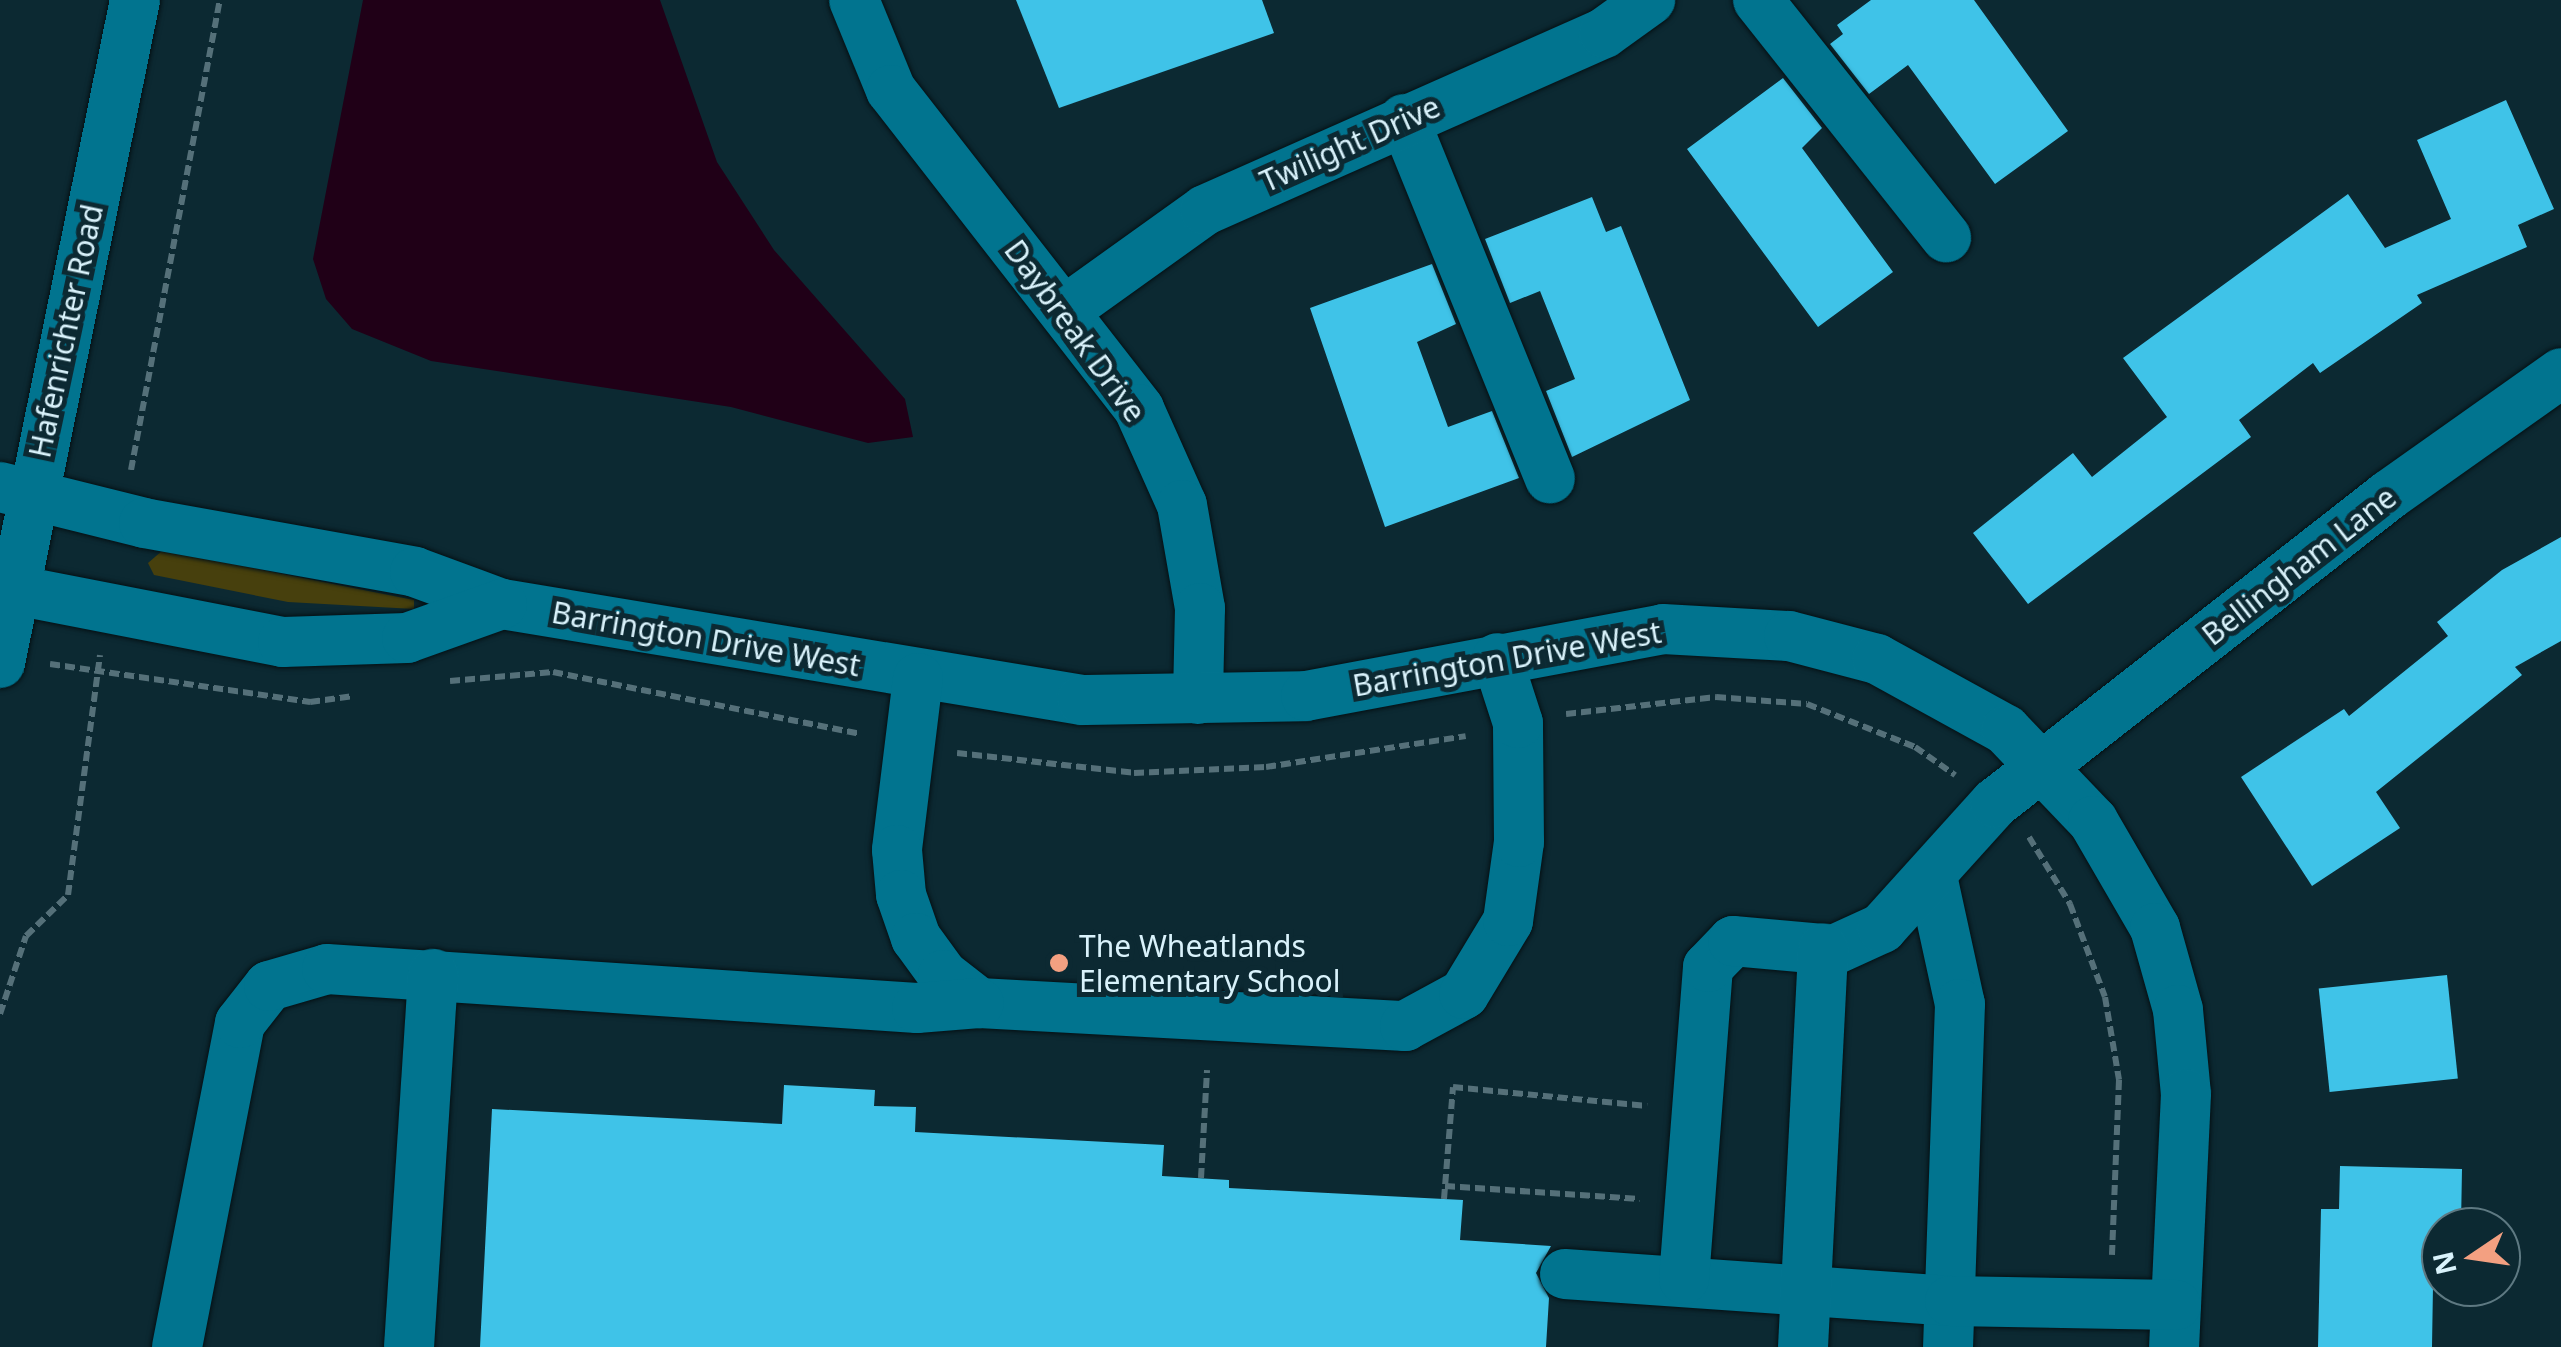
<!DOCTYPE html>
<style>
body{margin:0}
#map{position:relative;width:2561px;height:1347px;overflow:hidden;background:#0c2932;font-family:"Noto Sans",sans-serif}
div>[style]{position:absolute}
.green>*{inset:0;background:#47400d}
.water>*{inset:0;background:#200017}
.building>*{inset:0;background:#3fc3e8;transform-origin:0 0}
.path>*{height:6px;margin-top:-3px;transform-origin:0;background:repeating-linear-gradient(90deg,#557079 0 10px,transparent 0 15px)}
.roads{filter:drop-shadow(0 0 2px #051014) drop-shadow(0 0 2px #051014)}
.minor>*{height:50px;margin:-25px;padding:0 25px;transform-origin:25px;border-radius:25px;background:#01748f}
.dots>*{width:28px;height:28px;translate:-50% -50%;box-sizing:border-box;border:5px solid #0c2932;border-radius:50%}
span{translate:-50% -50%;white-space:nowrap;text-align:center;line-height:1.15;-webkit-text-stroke:10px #0c2932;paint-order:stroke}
.street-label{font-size:30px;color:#d9f2fb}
.poi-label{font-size:30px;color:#d9f2fb}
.left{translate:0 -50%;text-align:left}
.north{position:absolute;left:2421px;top:1207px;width:100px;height:100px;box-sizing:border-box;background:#0c2932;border:2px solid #5e7982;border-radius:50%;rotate:257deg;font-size:28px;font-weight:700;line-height:40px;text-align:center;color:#d9f2fb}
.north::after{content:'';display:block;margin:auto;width:35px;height:45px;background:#f3a081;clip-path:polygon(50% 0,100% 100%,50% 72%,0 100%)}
</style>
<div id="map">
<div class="green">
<i style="clip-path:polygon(163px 550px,414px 600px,414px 609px,288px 602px,154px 575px,148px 563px)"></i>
</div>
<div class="water">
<i style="clip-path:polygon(363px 0,660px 0,717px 162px,774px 250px,905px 399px,913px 437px,868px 443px,731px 407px,431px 361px,352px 329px,326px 299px,313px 259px)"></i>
</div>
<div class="building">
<i style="clip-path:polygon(1016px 0,1262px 0,1274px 33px,1059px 108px)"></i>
<i style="clip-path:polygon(1871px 0,1974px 0,2068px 131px,1995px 184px,1908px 65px,1869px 94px,1830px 44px,1843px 34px,1837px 25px)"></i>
<i style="clip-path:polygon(1783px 78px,1822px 128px,1802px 148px,1893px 272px,1818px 327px,1687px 149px)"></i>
<i style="clip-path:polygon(2506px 100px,2554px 209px,2518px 225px,2527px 247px,2417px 295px,2422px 303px,2320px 373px,2313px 363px,2239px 420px,2251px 437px,2028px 604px,1973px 533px,2073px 453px,2092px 477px,2167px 417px,2123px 358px,2348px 194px,2385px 248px,2451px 219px,2417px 140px)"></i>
<i style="clip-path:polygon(1592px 197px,1606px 232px,1621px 226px,1690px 400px,1572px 457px,1546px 391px,1575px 379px,1540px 291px,1510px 303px,1485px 239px)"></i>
<i style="clip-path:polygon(1432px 264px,1456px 324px,1417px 342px,1448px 427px,1492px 411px,1519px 478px,1385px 527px,1310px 308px)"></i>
<i style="clip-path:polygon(2561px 537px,2561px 641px,2515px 667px,2522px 675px,2376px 792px,2400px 828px,2312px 886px,2241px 777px,2344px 709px,2349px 716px,2448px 636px,2437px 622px,2502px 570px)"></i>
<i style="left:2447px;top:975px;width:104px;height:129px;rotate:84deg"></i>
<i style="clip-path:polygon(784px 1085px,875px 1090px,874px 1106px,916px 1107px,915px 1132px,1164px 1145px,1162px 1176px,1229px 1180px,1229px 1188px,1463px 1200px,1460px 1240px,1551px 1246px,1536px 1273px,1549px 1298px,1546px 1347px,480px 1347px,492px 1109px,782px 1124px)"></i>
<i style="clip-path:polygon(2340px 1166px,2462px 1169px,2461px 1225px,2434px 1225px,2432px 1347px,2318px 1347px,2321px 1209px,2339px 1209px)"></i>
</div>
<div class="path">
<i style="left:131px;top:470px;width:478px;rotate:-79.3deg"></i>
<i style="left:50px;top:664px;width:263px;rotate:8.3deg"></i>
<i style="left:310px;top:702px;width:44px;rotate:-7.8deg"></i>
<i style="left:450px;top:681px;width:103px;rotate:-5deg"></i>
<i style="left:553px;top:672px;width:314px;rotate:11.4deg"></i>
<i style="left:1566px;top:714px;width:151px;rotate:-6.5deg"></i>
<i style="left:1716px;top:697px;width:91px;rotate:4.4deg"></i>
<i style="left:1807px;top:704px;width:116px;rotate:21.7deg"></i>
<i style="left:1915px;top:747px;width:49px;rotate:35deg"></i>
<i style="left:957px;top:753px;width:178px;rotate:6.4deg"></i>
<i style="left:1134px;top:773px;width:132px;rotate:-2.6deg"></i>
<i style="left:1266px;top:767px;width:202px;rotate:-8.8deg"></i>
<i style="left:2029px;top:837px;width:79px;rotate:58.5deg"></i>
<i style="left:2070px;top:904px;width:99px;rotate:69.4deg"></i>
<i style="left:2105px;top:997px;width:84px;rotate:80.4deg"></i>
<i style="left:2119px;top:1080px;width:175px;rotate:92.3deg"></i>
<i style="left:0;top:1014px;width:82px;rotate:-71.6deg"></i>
<i style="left:26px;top:936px;width:59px;rotate:-44.3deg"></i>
<i style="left:68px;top:895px;width:242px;rotate:-82.4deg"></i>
<i style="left:1201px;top:1178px;width:108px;rotate:-86.8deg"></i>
<i style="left:1445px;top:1186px;width:195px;rotate:3.8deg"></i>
<i style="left:1444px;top:1199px;width:112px;rotate:-85.4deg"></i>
<i style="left:1453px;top:1087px;width:195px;rotate:5.6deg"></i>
</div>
<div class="roads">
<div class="minor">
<i style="left:854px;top:0;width:97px;rotate:67.7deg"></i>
<i style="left:891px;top:90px;width:404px;rotate:52.1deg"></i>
<i style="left:1139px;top:409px;width:105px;rotate:65.9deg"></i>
<i style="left:1182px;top:505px;width:105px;rotate:80.1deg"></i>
<i style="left:1200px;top:608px;width:91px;rotate:91.3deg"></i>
<i style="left:1758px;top:0;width:303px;rotate:51.6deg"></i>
<i style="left:1404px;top:119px;width:388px;rotate:67.9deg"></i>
<i style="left:1064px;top:311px;width:173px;rotate:-35.6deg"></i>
<i style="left:1205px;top:210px;width:436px;rotate:-23.9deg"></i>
<i style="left:1604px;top:33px;width:57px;rotate:-35.7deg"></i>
<i style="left:0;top:487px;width:148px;rotate:14deg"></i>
<i style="left:144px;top:523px;width:275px;rotate:10.2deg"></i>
<i style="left:415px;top:572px;width:93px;rotate:20.2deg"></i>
<i style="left:502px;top:604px;width:588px;rotate:9.4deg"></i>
<i style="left:1082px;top:700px;width:224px;rotate:-1deg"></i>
<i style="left:1306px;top:696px;width:363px;rotate:-10.6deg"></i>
<i style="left:1663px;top:629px;width:126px;rotate:3.2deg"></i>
<i style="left:1789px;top:636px;width:91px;rotate:14.6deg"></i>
<i style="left:1877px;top:659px;width:147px;rotate:28.8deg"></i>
<i style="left:2006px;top:730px;width:126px;rotate:46.3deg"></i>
<i style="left:2093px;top:821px;width:124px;rotate:59.9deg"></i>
<i style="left:2155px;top:928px;width:85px;rotate:74.3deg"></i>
<i style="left:2178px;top:1010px;width:84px;rotate:84.6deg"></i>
<i style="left:2186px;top:1094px;width:253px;rotate:92.7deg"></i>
<i style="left:0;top:587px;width:288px;rotate:11deg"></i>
<i style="left:283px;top:642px;width:124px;rotate:-1.8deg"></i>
<i style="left:407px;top:638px;width:101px;rotate:-19.7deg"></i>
<i style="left:0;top:663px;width:677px;rotate:-78.49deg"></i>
<i style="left:918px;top:678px;width:173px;rotate:97deg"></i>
<i style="left:897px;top:850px;width:45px;rotate:84.9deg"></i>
<i style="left:901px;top:895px;width:46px;rotate:70.8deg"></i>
<i style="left:916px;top:938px;width:46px;rotate:53.9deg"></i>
<i style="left:943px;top:975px;width:46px;rotate:37.9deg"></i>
<i style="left:979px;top:1003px;width:427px;rotate:3.1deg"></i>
<i style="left:1405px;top:1026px;width:67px;rotate:-28.5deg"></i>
<i style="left:1464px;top:994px;width:85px;rotate:-58.9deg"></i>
<i style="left:1508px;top:921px;width:80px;rotate:-82.1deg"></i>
<i style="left:1519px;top:842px;width:119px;rotate:-90.5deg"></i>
<i style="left:1518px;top:723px;width:68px;rotate:-107.9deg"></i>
<i style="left:1932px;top:876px;width:131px;rotate:77.7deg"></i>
<i style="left:1960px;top:1004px;width:343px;rotate:92deg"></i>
<i style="left:1565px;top:1274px;width:386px;rotate:4deg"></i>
<i style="left:1950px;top:1301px;width:226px;rotate:1deg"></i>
<i style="left:1684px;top:1279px;width:313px;rotate:-85.6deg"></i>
<i style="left:1708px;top:967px;width:36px;rotate:-46deg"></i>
<i style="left:1733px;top:941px;width:101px;rotate:5.1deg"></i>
<i style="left:1834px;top:950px;width:53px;rotate:-24.6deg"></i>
<i style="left:1882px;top:928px;width:169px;rotate:-47.9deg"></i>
<i style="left:1995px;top:803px;width:500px;rotate:-38.02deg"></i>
<i style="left:2389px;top:495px;width:211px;rotate:-35.3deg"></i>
<i style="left:177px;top:1347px;width:330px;rotate:-79deg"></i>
<i style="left:240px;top:1023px;width:47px;rotate:-51.9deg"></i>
<i style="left:269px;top:986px;width:60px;rotate:-16.3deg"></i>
<i style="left:327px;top:969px;width:591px;rotate:3.78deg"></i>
<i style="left:917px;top:1008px;width:62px;rotate:-4.6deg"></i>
<i style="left:409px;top:1347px;width:374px;rotate:-86.3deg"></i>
<i style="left:1803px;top:1347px;width:399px;rotate:-87.1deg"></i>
</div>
</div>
<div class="dots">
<i style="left:1059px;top:963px;background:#f3a081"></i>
</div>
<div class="street-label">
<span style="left:1350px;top:144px;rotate:-24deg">Twilight Drive</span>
<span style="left:66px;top:331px;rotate:-78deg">Hafenrichter Road</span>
<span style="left:1075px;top:331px;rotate:54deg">Daybreak Drive</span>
<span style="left:2299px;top:566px;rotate:-38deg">Bellingham Lane</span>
<span style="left:706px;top:639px;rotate:10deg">Barrington Drive West</span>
<span style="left:1507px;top:659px;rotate:-10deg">Barrington Drive West</span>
</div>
<div class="poi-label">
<span class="left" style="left:1079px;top:963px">The Wheatlands<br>Elementary School</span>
</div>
<div class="north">N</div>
</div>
